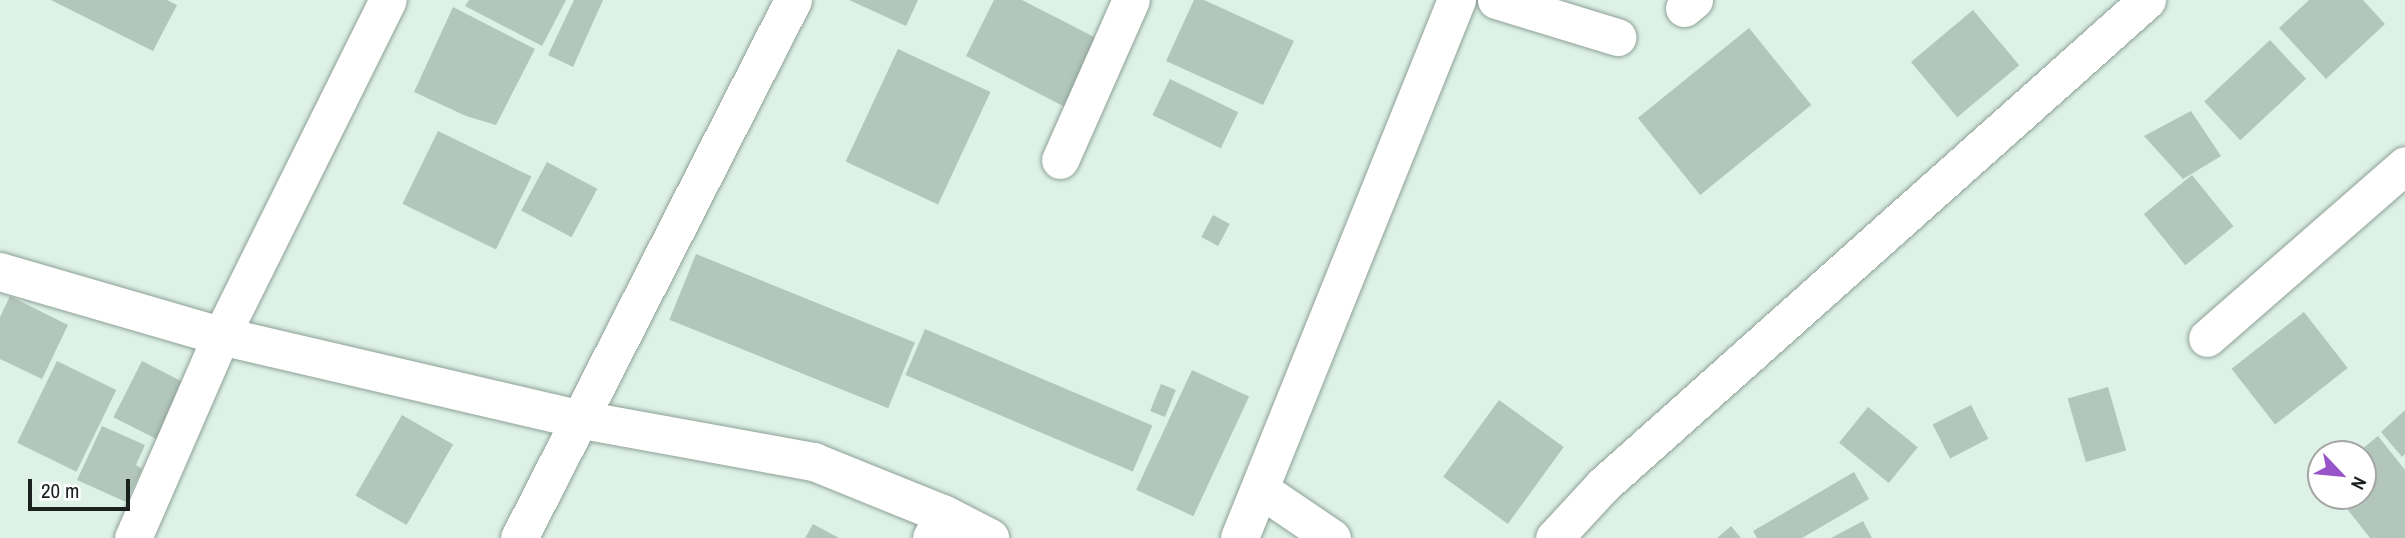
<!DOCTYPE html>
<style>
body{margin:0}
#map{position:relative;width:2405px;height:538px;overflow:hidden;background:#ddf1e7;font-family:"Archivo Narrow",sans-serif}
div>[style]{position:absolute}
.building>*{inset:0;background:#b2c6bc;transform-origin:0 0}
.roads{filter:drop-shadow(0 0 2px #8ea097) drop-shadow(0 0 2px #8ea097)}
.minor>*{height:37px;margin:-18.5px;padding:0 18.5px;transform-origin:18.5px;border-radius:18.5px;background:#fff}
.major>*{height:38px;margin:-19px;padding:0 19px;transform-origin:19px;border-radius:19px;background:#fff}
span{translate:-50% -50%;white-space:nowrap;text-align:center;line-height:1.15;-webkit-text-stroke:6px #fff;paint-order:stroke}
.north{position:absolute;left:2307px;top:440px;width:70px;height:70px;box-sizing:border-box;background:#fff;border:2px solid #a3a6a5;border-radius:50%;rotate:116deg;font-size:19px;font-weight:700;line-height:28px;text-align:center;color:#19201d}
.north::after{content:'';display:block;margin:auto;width:24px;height:32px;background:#9855c9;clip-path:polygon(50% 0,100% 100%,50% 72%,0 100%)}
.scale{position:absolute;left:28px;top:479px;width:102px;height:32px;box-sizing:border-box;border:4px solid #19201d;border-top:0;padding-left:9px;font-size:21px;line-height:24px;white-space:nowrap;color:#19201d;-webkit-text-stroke:5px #fff;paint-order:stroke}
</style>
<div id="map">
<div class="building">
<i style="clip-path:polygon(51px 0,167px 0,177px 5px,153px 51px)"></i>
<i style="clip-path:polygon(469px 0,566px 0,542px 46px,465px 6px)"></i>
<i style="clip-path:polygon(574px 0,603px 0,573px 67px,548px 55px)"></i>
<i style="clip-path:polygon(849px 0,918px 0,906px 26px)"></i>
<i style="clip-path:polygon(994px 0,1022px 0,1104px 42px,1069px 109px,966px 56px)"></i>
<i style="clip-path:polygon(1194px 0,1204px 0,1294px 41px,1263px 105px,1166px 61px)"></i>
<i style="clip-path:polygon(2309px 0,2363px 0,2385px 24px,2326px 79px,2279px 28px)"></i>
<i style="clip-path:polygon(453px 7px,535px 49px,496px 125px,466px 116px,414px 92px)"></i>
<i style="left:1973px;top:10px;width:72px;height:81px;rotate:50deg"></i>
<i style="left:1749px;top:28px;width:99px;height:143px;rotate:51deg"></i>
<i style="left:2270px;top:40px;width:53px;height:90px;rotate:47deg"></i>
<i style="left:898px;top:49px;width:102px;height:124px;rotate:25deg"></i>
<i style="left:1170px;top:79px;width:76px;height:40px;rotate:26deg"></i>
<i style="clip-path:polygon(2191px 111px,2221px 156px,2183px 179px,2144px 136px)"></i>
<i style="left:438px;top:131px;width:104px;height:81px;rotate:26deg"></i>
<i style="left:547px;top:162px;width:57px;height:55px;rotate:28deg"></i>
<i style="left:2192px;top:175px;width:66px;height:62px;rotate:51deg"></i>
<i style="left:1213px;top:215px;width:19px;height:25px;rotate:28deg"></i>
<i style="left:696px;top:254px;width:236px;height:71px;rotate:22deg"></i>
<i style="clip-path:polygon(10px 296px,68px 325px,42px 379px,0 359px,0 317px)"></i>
<i style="left:2304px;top:312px;width:71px;height:92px;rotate:52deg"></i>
<i style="left:925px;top:329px;width:247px;height:50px;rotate:23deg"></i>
<i style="left:57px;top:361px;width:66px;height:91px;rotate:26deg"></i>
<i style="left:142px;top:361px;width:51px;height:63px;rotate:27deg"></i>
<i style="left:1192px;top:370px;width:63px;height:132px;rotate:25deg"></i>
<i style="left:1161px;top:384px;width:16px;height:29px;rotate:22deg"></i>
<i style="left:2108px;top:387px;width:66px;height:42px;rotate:74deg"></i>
<i style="left:1499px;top:400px;width:80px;height:95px;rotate:36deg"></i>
<i style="left:1971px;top:405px;width:38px;height:43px;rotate:63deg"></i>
<i style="left:1868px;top:407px;width:64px;height:46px;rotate:39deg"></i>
<i style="clip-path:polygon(2405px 410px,2405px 454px,2402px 457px,2381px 432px)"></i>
<i style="left:402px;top:415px;width:59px;height:93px;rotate:30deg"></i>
<i style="clip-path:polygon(102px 426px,145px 445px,136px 465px,142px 469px,126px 502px,77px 480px)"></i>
<i style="clip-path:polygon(2378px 436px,2405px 470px,2405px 538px,2370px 538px,2337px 496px,2363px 496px,2363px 454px,2356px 454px)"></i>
<i style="clip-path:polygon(1854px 472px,1869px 499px,1802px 538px,1757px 538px,1753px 531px)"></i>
<i style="clip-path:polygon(1863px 521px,1872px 538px,1831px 538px)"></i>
<i style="clip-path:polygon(813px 524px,839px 538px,805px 538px)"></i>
<i style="clip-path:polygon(1731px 526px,1741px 538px,1717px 538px)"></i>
</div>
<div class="roads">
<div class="minor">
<i style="left:1496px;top:0;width:127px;rotate:17deg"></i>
<i style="left:1684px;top:8px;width:13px;rotate:-39deg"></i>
<i style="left:1060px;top:160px;width:175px;rotate:-66.1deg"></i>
<i style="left:2207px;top:338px;width:263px;rotate:-41.1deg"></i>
<i style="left:1260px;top:489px;width:87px;rotate:34.2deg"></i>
<i style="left:133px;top:538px;width:220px;rotate:-66.5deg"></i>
<i style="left:221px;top:336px;width:375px;rotate:-63.6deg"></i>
<i style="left:519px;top:538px;width:604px;rotate:-63.01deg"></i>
<i style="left:931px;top:538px;width:27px;rotate:-63deg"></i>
<i style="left:1554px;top:538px;width:72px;rotate:-47.2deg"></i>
<i style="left:1603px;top:485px;width:729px;rotate:-41.72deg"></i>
</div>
<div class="major">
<i style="left:0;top:272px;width:230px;rotate:16.2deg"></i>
<i style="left:221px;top:336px;width:366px;rotate:13.1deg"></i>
<i style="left:577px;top:419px;width:241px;rotate:10.3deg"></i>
<i style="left:814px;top:462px;width:139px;rotate:22deg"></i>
<i style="left:943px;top:514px;width:53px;rotate:27.1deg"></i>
<i style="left:1240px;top:538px;width:580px;rotate:-68.03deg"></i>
</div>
</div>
<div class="north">N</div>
<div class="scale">20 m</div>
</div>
